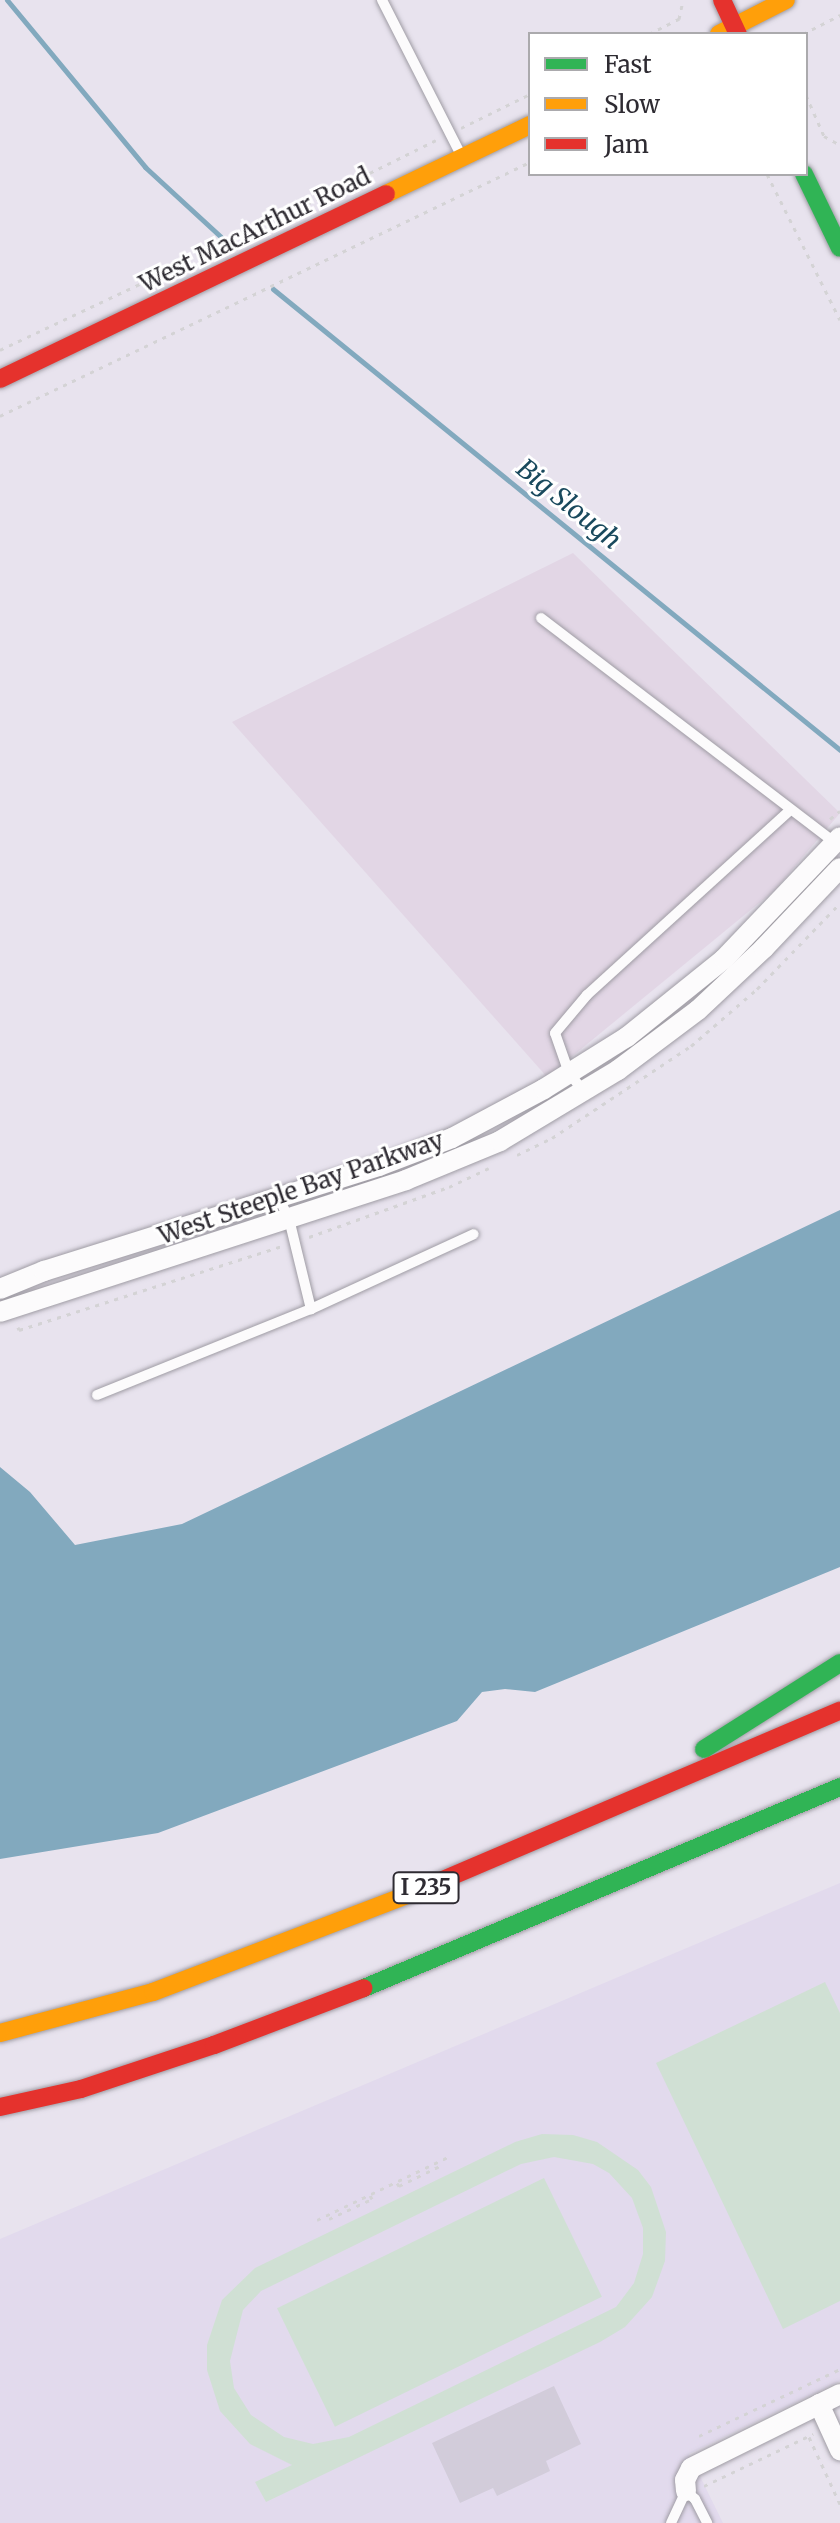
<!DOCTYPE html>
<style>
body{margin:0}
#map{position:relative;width:840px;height:2523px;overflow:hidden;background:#e8e3ee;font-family:Merriweather,serif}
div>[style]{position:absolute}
.commercial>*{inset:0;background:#e2d6e5}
.built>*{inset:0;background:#e2daed}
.green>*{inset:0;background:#d0e0d4;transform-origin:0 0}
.water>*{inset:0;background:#82a9be}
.stream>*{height:5px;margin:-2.5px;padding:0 2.5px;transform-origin:2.5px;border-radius:2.5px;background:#82a9be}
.building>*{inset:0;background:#d2ccda}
.path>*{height:3px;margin-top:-1.5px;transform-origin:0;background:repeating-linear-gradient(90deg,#d4d3d5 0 4px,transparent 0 10px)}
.roads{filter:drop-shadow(0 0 2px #9f9ca4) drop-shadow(0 0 2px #9f9ca4)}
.lane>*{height:10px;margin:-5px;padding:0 5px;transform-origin:5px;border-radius:5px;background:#fcfbfc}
.street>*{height:20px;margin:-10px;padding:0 10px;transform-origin:10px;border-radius:10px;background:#fcfbfc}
.fast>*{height:18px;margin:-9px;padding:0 9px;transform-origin:9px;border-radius:9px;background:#30b455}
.slow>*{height:18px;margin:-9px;padding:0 9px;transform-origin:9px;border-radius:9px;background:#ff9f0a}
.jam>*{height:18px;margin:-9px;padding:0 9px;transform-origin:9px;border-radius:9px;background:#e5322d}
span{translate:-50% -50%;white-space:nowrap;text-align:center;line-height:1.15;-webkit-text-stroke:6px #fff;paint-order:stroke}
.shield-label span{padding:2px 6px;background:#fff;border:2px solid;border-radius:6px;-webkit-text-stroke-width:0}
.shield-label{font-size:22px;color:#2e2b32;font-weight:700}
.street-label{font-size:24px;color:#2e2b32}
.water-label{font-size:26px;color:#19495d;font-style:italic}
.legend{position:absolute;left:528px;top:32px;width:280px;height:144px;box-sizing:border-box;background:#fff;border:2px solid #abaaad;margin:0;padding:10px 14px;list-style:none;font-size:24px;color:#2e2b32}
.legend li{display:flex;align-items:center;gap:16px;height:40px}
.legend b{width:40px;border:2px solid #abaaad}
</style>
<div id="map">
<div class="commercial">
<i style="clip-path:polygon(573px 553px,840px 813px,775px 890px,547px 1077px,232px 722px)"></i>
</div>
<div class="built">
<i style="clip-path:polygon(840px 1883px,840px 2381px,689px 2454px,723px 2523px,0 2523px,0 2239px)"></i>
</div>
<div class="green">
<i style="clip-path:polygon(825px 1982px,840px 2013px,840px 2301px,783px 2329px,656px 2063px)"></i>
<i style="clip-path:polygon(evenodd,542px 2134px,573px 2135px,597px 2142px,638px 2170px,651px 2187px,666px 2232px,665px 2261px,652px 2297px,625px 2327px,600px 2342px,266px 2502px,255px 2482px,292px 2465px,250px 2444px,220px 2411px,207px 2370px,207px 2345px,222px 2300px,255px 2268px,515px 2142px,542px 2134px,554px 2157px,593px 2164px,609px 2173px,632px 2198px,643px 2228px,643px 2254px,634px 2283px,616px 2307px,349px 2437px,313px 2444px,284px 2437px,251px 2415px,234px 2388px,230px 2361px,243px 2310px,261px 2291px,521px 2164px,554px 2157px)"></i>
<i style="left:544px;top:2178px;width:132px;height:297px;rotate:64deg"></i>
</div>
<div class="water">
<i style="clip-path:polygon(840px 1210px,840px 1567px,535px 1692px,505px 1689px,482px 1692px,457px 1721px,158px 1833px,0 1859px,0 1467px,30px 1492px,75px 1545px,182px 1524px)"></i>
</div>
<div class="stream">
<i style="left:7px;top:0;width:217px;rotate:50.4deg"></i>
<i style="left:145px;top:167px;width:103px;rotate:42.6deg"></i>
<i style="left:273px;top:289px;width:731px;rotate:39.11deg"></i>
</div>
<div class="building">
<i style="clip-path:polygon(554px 2386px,581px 2444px,546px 2461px,550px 2471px,497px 2496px,493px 2488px,460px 2503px,432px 2443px)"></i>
</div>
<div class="path">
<i style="left:649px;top:34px;width:34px;rotate:-27deg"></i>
<i style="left:679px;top:19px;width:19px;rotate:-78deg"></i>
<i style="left:803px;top:34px;width:42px;rotate:-27.2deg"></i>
<i style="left:806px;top:95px;width:45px;rotate:66.3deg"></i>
<i style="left:824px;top:136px;width:18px;rotate:29deg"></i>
<i style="left:461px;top:128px;width:77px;rotate:-26.2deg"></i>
<i style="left:767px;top:174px;width:163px;rotate:63.4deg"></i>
<i style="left:289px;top:213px;width:164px;rotate:-26.4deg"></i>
<i style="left:0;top:350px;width:180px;rotate:-25.3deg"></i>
<i style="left:0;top:416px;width:588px;rotate:-25.61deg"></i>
<i style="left:830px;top:819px;width:13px;rotate:-39deg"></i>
<i style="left:517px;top:1155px;width:39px;rotate:-26deg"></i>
<i style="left:552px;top:1138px;width:167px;rotate:-33.5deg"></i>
<i style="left:691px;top:1046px;width:87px;rotate:-40.8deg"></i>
<i style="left:757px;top:989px;width:120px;rotate:-46deg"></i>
<i style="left:309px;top:1237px;width:149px;rotate:-19.7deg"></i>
<i style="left:449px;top:1187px;width:44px;rotate:-25.4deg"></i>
<i style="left:18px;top:1327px;width:3px;rotate:72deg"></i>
<i style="left:19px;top:1330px;width:277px;rotate:-17.7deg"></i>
<i style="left:397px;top:2183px;width:4px;rotate:56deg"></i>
<i style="left:399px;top:2186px;width:48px;rotate:-26deg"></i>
<i style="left:329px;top:2219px;width:47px;rotate:-24.9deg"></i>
<i style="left:372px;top:2199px;width:4px;rotate:-117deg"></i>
<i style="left:317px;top:2220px;width:148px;rotate:-25.7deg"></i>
<i style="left:699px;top:2436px;width:156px;rotate:-25.4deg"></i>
<i style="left:809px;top:2437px;width:74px;rotate:65.2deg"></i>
<i style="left:704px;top:2486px;width:121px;rotate:-25.5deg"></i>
</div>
<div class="roads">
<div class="lane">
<i style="left:382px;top:0;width:174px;rotate:63deg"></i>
<i style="left:541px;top:618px;width:370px;rotate:37.4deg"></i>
<i style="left:584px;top:1092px;width:24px;rotate:-128deg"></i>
<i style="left:569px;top:1073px;width:42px;rotate:-109.3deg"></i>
<i style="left:555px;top:1033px;width:50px;rotate:-49.9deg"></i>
<i style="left:587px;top:995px;width:275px;rotate:-42.3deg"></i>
<i style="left:279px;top:1198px;width:23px;rotate:65deg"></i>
<i style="left:289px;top:1219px;width:93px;rotate:76.3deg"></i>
<i style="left:97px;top:1395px;width:231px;rotate:-21.9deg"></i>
<i style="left:311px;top:1309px;width:179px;rotate:-24.7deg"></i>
<i style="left:671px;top:2523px;width:35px;rotate:-65deg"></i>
<i style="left:686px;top:2491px;width:12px;rotate:42deg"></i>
<i style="left:695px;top:2499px;width:27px;rotate:63deg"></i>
</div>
<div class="street">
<i style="left:0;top:1289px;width:48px;rotate:-22.2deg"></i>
<i style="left:44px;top:1271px;width:351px;rotate:-17.4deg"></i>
<i style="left:379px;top:1166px;width:78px;rotate:-21deg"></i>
<i style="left:452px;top:1138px;width:104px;rotate:-28deg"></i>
<i style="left:544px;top:1089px;width:98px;rotate:-32.1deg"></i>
<i style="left:627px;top:1037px;width:124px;rotate:-38.8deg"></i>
<i style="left:724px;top:959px;width:168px;rotate:-46.4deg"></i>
<i style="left:0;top:1312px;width:427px;rotate:-18deg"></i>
<i style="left:406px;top:1180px;width:102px;rotate:-22.5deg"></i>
<i style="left:500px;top:1141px;width:138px;rotate:-31deg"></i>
<i style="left:618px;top:1070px;width:100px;rotate:-36.9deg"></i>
<i style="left:698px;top:1010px;width:91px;rotate:-43.2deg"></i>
<i style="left:764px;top:948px;width:110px;rotate:-46.5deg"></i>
<i style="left:819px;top:2404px;width:51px;rotate:65.5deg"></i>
<i style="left:686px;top:2491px;width:11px;rotate:-95deg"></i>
<i style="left:685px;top:2480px;width:13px;rotate:-63deg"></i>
<i style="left:691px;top:2468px;width:166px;rotate:-26.4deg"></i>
</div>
<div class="fast">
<i style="left:804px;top:174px;width:82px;rotate:64.1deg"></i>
<i style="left:704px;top:1749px;width:161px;rotate:-32.3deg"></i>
<i style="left:364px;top:1988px;width:517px;rotate:-22.89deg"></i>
</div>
<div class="slow">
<i style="left:719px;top:34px;width:75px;rotate:-26.9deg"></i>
<i style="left:386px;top:194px;width:160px;rotate:-25.6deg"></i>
<i style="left:0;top:2033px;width:158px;rotate:-15deg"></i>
<i style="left:153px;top:1992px;width:283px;rotate:-20.9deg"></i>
</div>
<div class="jam">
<i style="left:722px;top:0;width:38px;rotate:65deg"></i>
<i style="left:0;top:379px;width:428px;rotate:-25.6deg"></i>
<i style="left:417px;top:1891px;width:460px;rotate:-23.1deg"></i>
<i style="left:0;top:2107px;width:83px;rotate:-12.5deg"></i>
<i style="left:81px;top:2089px;width:140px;rotate:-18.3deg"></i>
<i style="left:214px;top:2045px;width:160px;rotate:-20.8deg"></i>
</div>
</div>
<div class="shield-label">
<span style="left:426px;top:1888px">I 235</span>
</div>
<div class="street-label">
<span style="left:255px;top:230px;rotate:-26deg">West MacArthur Road</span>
<span style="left:301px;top:1188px;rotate:-19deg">West Steeple Bay Parkway</span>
</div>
<div class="water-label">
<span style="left:569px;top:504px;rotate:39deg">Big Slough</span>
</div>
<ul class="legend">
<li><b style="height:10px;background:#30b455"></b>Fast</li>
<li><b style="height:10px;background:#ff9f0a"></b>Slow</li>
<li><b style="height:10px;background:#e5322d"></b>Jam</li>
</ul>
</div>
